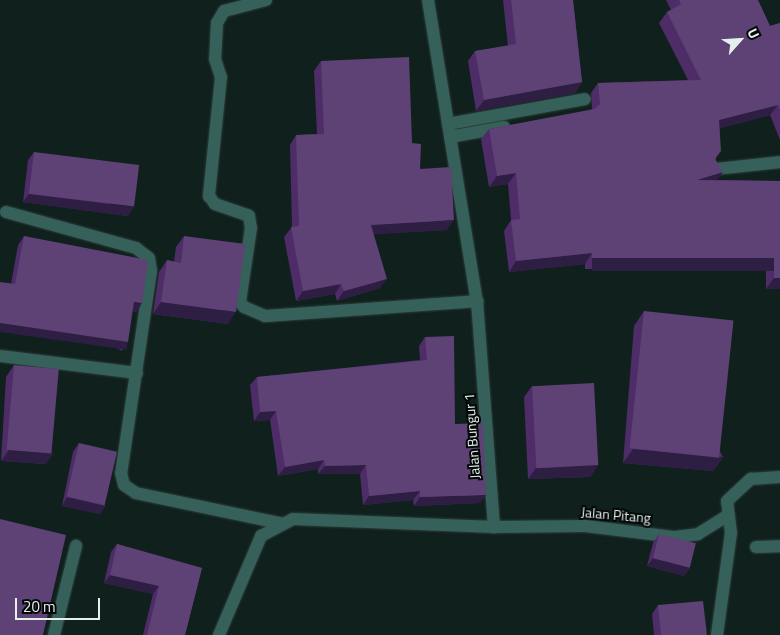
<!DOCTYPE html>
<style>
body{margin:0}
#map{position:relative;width:780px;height:635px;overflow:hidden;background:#0f201d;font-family:"Titillium Web",sans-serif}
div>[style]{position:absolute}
.roads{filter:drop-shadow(0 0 1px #2d3d3a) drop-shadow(0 0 1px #2d3d3a)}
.minor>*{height:12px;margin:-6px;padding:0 6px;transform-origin:6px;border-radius:6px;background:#36615a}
.wall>*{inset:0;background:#4d2c67}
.shaded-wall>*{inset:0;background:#2e1e43;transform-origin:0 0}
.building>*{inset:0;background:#5e4175;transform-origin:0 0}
span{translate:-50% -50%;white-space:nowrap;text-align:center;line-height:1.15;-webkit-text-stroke:4px #030807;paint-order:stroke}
.street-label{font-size:14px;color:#e5f0ed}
.north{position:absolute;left:715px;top:15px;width:50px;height:50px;-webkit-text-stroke:4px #030807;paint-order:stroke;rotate:64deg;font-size:14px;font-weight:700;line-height:20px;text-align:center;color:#e5f0ed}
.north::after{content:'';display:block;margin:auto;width:18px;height:22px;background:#e5f0ed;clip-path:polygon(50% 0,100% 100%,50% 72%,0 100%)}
.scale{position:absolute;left:15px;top:598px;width:85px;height:22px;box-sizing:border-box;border:2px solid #e5f0ed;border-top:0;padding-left:6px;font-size:15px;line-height:18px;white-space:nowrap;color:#e5f0ed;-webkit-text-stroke:4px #030807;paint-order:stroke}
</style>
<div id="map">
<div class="roads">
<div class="minor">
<i style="left:266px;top:0;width:43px;rotate:165.3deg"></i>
<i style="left:224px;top:11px;width:14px;rotate:120deg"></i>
<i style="left:217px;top:23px;width:36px;rotate:93deg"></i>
<i style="left:215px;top:59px;width:19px;rotate:72deg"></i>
<i style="left:221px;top:77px;width:120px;rotate:95.8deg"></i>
<i style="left:209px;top:196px;width:10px;rotate:53deg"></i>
<i style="left:215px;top:204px;width:36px;rotate:19deg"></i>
<i style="left:249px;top:216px;width:12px;rotate:81deg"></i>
<i style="left:251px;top:228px;width:75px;rotate:98.5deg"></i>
<i style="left:240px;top:302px;width:6px;rotate:51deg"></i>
<i style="left:244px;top:307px;width:23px;rotate:23deg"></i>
<i style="left:265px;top:316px;width:213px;rotate:-4deg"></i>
<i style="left:428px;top:0;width:305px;rotate:80.8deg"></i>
<i style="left:477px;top:301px;width:227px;rotate:85.7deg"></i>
<i style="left:448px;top:124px;width:139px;rotate:-10.3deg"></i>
<i style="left:450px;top:137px;width:55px;rotate:-10.5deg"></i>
<i style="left:716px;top:169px;width:64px;rotate:-6.2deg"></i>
<i style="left:6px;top:212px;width:135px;rotate:15.5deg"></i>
<i style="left:136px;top:248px;width:16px;rotate:38deg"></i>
<i style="left:149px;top:258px;width:13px;rotate:81deg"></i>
<i style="left:151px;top:271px;width:204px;rotate:98.4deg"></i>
<i style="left:121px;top:473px;width:12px;rotate:76deg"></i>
<i style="left:124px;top:485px;width:14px;rotate:34deg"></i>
<i style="left:136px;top:493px;width:147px;rotate:11.8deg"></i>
<i style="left:0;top:356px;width:138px;rotate:7.1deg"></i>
<i style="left:756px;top:547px;width:24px;rotate:-2deg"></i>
<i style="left:54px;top:635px;width:92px;rotate:-76.1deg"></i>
<i style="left:219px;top:635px;width:108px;rotate:-67deg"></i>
<i style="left:261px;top:536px;width:36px;rotate:-28deg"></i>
<i style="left:293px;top:519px;width:201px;rotate:2.3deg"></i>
<i style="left:494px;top:527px;width:91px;rotate:-0.6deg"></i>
<i style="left:585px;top:526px;width:91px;rotate:7deg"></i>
<i style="left:675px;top:537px;width:23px;rotate:-7deg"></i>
<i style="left:698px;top:534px;width:36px;rotate:-32deg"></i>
<i style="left:717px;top:635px;width:103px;rotate:-82.2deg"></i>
<i style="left:731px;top:533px;width:32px;rotate:-97deg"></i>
<i style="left:727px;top:501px;width:33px;rotate:-43deg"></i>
<i style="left:751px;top:479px;width:29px;rotate:-4deg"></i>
</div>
</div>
<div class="wall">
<i style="clip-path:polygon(503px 0,573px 0,582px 82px,575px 93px,476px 111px,468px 61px,475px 51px,508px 46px)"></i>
<i style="clip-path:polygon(666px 0,758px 0,770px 26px,780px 23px,780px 140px,770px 115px,720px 128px,716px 159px,717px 180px,780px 181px,780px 289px,766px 289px,766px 269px,585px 269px,585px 264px,509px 272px,504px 231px,511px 220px,508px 184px,489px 187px,481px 139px,489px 129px,592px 110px,591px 93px,598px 83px,688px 80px,659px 23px,667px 12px,671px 10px)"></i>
<i style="clip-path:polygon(321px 61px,412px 143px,420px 169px,447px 230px,373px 234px,380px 288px,337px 301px,335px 294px,296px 301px,284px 237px,292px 227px,290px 145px,296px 135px,317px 134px,314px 71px)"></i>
<i style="clip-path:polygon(34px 152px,128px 216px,23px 202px,28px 160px)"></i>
<i style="clip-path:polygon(24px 236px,137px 312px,132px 311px,122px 351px,11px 284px,18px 245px)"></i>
<i style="clip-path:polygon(184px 236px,228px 324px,153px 314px,159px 272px,167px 260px,174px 262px,176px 247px)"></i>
<i style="clip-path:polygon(644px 311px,723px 457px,713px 471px,623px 463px,634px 326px)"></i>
<i style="clip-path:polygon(425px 337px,455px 424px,480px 503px,414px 506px,413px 500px,363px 505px,360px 474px,318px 474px,318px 469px,278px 476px,270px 420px,254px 421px,250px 385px,257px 377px,420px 360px,419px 346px)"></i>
<i style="clip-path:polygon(14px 365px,46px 464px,1px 461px,6px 377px)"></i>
<i style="clip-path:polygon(532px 386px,598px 465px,590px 477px,528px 479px,524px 397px)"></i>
<i style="clip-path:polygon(79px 443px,105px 506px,100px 514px,62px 506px,73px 452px)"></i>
<i style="clip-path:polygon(659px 534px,690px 568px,684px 576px,647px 566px,653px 543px)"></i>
<i style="clip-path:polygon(117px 544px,202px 568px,185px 635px,143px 635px,153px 594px,104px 583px,111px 552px)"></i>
<i style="clip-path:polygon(658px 605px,707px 635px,654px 635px,652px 614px)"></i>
</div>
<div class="shaded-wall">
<i style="clip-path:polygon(582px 82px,575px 93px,476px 111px,484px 100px)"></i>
<i style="clip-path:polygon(778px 105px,770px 115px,711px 130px,719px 120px)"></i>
<i style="clip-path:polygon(723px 172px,716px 182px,697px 180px)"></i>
<i style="clip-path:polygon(516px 173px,508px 184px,489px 187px,497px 176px)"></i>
<i style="clip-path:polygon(29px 194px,134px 207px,128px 216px,23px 202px)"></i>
<i style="clip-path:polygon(454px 220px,447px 230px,364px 235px,371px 225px)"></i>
<i style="clip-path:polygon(592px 253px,585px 264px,509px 272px,516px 261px)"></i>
<i style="left:592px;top:258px;width:182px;height:13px"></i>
<i style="clip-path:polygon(774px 278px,780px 278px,780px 289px,766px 289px)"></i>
<i style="clip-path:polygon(387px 279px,380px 288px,337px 301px,344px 291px)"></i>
<i style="clip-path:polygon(341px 284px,335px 294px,296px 301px,303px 291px)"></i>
<i style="clip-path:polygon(134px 302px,142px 303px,137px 312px,128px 310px)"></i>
<i style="clip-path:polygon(161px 302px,236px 312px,228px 324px,153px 314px)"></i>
<i style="left:0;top:323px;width:129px;height:9px;rotate:8deg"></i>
<i style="clip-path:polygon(276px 411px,270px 420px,254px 421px,260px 412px)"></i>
<i style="clip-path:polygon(633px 449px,723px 457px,713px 471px,623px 463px)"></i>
<i style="clip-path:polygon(9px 450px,54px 453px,46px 464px,1px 461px)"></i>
<i style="clip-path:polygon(324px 460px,318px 469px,278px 476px,285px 467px)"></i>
<i style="clip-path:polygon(366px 465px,360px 474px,318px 474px,325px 466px)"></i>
<i style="clip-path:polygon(598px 465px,590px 477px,528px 479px,536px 468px)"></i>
<i style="clip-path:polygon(420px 491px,413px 500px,363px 505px,369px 496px)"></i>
<i style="clip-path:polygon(486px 495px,480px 503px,414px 506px,420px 497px)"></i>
<i style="clip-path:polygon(67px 497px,105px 506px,100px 514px,62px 506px)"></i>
<i style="clip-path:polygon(653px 558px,690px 568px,684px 576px,647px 566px)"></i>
<i style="clip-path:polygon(110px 575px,159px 586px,153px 594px,104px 583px)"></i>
</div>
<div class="building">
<i style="clip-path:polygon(511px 0,573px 0,582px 82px,484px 100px,475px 51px,516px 44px)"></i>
<i style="clip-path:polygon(679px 0,758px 0,770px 26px,780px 23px,780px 110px,778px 105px,719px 120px,721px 151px,715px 159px,723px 172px,697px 180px,780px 181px,780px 278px,774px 278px,774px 258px,592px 258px,592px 253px,516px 261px,511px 220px,520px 219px,516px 173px,497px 176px,489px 129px,594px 109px,600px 104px,598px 83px,701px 80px,667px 12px,681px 4px)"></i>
<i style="clip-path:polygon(409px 57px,412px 143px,421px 144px,420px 169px,451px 167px,454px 220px,371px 225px,387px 279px,344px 291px,341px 284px,303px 291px,291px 227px,299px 226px,296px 135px,324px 134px,321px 61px)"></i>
<i style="left:34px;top:152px;width:106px;height:42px;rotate:7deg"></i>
<i style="clip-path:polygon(24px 236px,148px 260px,142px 303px,134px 302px,128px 342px,0 323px,0 282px,15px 284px)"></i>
<i style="clip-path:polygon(184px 236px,245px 244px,236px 312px,161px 302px,167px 260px,181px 263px)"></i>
<i style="left:644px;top:311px;width:90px;height:138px;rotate:6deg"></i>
<i style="clip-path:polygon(454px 336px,455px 424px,483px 423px,486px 495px,420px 497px,420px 491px,369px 496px,366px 465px,325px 466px,324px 460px,285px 467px,276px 411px,260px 412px,257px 377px,427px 360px,425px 337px)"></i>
<i style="left:14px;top:365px;width:45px;height:85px;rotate:5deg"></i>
<i style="left:594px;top:383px;width:82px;height:62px;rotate:87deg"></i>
<i style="left:79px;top:443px;width:39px;height:55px;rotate:13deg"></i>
<i style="clip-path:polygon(0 519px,66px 535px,43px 635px,0 635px)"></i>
<i style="left:659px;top:534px;width:38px;height:25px;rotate:14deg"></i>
<i style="clip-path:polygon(117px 544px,202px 568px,185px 635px,147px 635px,159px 586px,110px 575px)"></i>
<i style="clip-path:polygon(703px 601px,707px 635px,661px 635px,658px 605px)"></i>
</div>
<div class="street-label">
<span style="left:472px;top:436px;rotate:-94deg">Jalan Bungur 1</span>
<span style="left:616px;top:515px;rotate:5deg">Jalan Pitang</span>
</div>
<div class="north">U</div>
<div class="scale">20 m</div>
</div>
